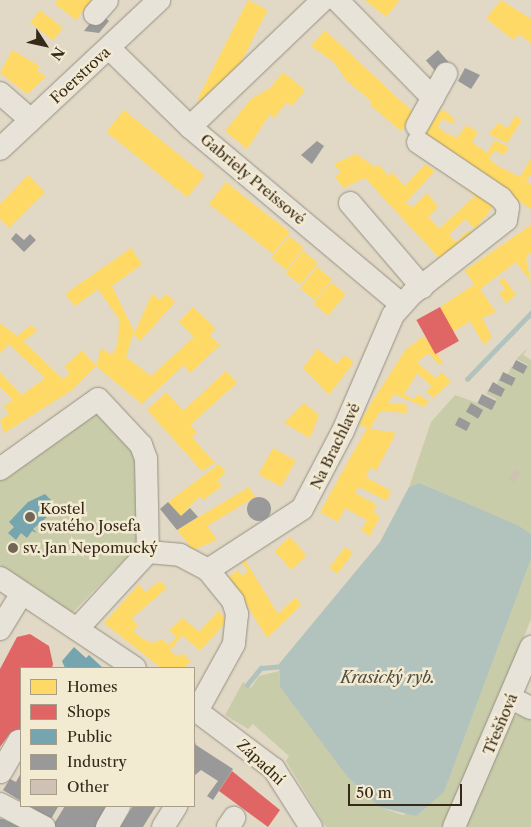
<!DOCTYPE html>
<meta charset="utf-8">
<style>
body{margin:0}
#map{position:relative;width:531px;height:827px;overflow:hidden;background:#e1d9c5;font-family:"Libre Caslon Text",serif}
div>[style]{position:absolute}
.green>*{inset:0;background:#c9cca8}
.water>*{inset:0;background:#b2c3be}
.homes>*{inset:0;background:#ffd966;transform-origin:0 0}
.shops>*{inset:0;background:#e06666;transform-origin:0 0}
.public>*{inset:0;background:#76a5af}
.industry>*{inset:0;background:#999;transform-origin:0 0}
.round{border-radius:50%}
.stream>*{height:4.5px;margin:-2.25px;padding:0 2.25px;transform-origin:2.25px;border-radius:2.25px;background:#b2c3be}
.building>*{inset:0;background:#cfc2b4;transform-origin:0 0}
.roads{filter:drop-shadow(0 0 1px #969083) drop-shadow(0 0 1px #969083)}
.minor>*{height:22px;margin:-11px;padding:0 11px;transform-origin:11px;border-radius:11px;background:#e7e3d9}
.dots>*{width:14px;height:14px;translate:-50% -50%;box-sizing:border-box;border:2px solid #f3ead2;border-radius:50%}
span{translate:-50% -50%;white-space:nowrap;text-align:center;line-height:1.15;-webkit-text-stroke:5px #f3ead2;paint-order:stroke}
.street-label{font-size:15px;color:#36291a}
.poi-label{font-size:15px;color:#36291a}
.left{translate:0 -50%;text-align:left}
.water-label{font-size:16px;color:#504d42;font-style:italic}
.legend{position:absolute;left:20px;top:667px;width:175px;height:140px;box-sizing:border-box;background:#f3ead2;border:1px solid #a79d88;margin:0;padding:6px 9px;list-style:none;font-size:15px;color:#36291a}
.legend li{display:flex;align-items:center;gap:10px;height:25px}
.legend b{width:25px;border:1px solid #a79d88}
.north{position:absolute;left:20px;top:20px;width:50px;height:50px;-webkit-text-stroke:4px #f3ead2;paint-order:stroke;rotate:125deg;font-size:14px;font-weight:700;line-height:20px;text-align:center;color:#36291a}
.north::after{content:'';display:block;margin:auto;width:18px;height:22px;background:#36291a;clip-path:polygon(50% 0,100% 100%,50% 72%,0 100%)}
.scale{position:absolute;left:348px;top:784px;width:114px;height:22px;box-sizing:border-box;border:2px solid #36291a;border-top:0;padding-left:6px;font-size:15px;line-height:18px;white-space:nowrap;color:#36291a;-webkit-text-stroke:4px #f3ead2;paint-order:stroke}
</style>
<div id="map">
<div class="green">
<i style="clip-path:polygon(528px 348px,523px 355px,531px 360px,531px 534px,421px 483px,409px 487px,431px 422px,455px 395px,491px 408px,496px 399px,486px 394px,488px 390px,500px 396px,504px 388px,497px 384px,499px 379px,512px 386px,515px 377px,508px 374px,511px 367px,524px 373px,528px 365px,516px 359px)"></i>
<i style="clip-path:polygon(100px 409px,134px 442px,140px 544px,71px 614px,0 565px,0 474px)"></i>
<i style="clip-path:polygon(531px 559px,531px 619px,457px 806px,442px 827px,326px 827px,286px 761px,289px 756px,253px 724px,248px 729px,225px 715px,243px 682px,251px 688px,259px 676px,279px 671px,280px 687px,379px 807px,403px 815px,444px 791px)"></i>
<i style="clip-path:polygon(519px 714px,531px 718px,531px 827px,468px 827px,466px 824px,510px 720px)"></i>
</div>
<div class="water">
<i style="clip-path:polygon(420px 483px,519px 526px,531px 534px,531px 559px,444px 792px,416px 816px,379px 807px,346px 775px,280px 687px,279px 664px,380px 542px,409px 487px)"></i>
</div>
<div class="homes">
<i style="clip-path:polygon(57px 0,99px 0,96px 4px,91px 1px,76px 20px,55px 4px)"></i>
<i style="left:248px;top:0;width:22px;height:112px;rotate:27deg"></i>
<i style="clip-path:polygon(365px 0,398px 0,399px 1px,386px 17px)"></i>
<i style="clip-path:polygon(501px 0,531px 19px,531px 43px,519px 34px,513px 40px,486px 18px)"></i>
<i style="left:40px;top:10px;width:29px;height:16px;rotate:38deg"></i>
<i style="clip-path:polygon(325px 30px,415px 114px,401px 131px,370px 105px,372px 102px,346px 80px,334px 62px,311px 46px)"></i>
<i style="clip-path:polygon(12px 50px,40px 66px,37px 70px,46px 77px,27px 94px,0 73px)"></i>
<i style="clip-path:polygon(283px 72px,305px 90px,292px 106px,287px 102px,274px 118px,270px 114px,247px 149px,225px 131px,251px 99px,270px 88px)"></i>
<i style="clip-path:polygon(442px 109px,455px 119px,452px 124px,443px 118px,438px 127px,446px 133px,457px 138px,466px 125px,478px 132px,472px 142px,487px 153px,495px 140px,509px 147px,504px 155px,495px 150px,489px 159px,498px 166px,520px 177px,531px 158px,531px 175px,525px 181px,531px 184px,531px 209px,421px 139px)"></i>
<i style="left:124px;top:110px;width:104px;height:28px;rotate:39deg"></i>
<i style="clip-path:polygon(515px 116px,522px 120px,507px 143px,489px 134px,498px 123px,508px 128px)"></i>
<i style="clip-path:polygon(356px 154px,375px 167px,379px 165px,389px 176px,392px 172px,405px 186px,425px 164px,435px 171px,405px 203px,413px 207px,427px 193px,438px 207px,428px 217px,439px 229px,475px 196px,466px 189px,472px 182px,497px 202px,475px 229px,465px 219px,449px 235px,456px 242px,469px 230px,472px 233px,442px 261px,365px 178px,343px 188px,335px 176px,341px 173px,334px 164px)"></i>
<i style="clip-path:polygon(28px 175px,45px 192px,9px 228px,0 219px,0 204px)"></i>
<i style="clip-path:polygon(226px 182px,274px 220px,269px 226px,274px 220px,290px 232px,273px 254px,209px 204px)"></i>
<i style="clip-path:polygon(531px 225px,531px 255px,529px 252px,526px 259px,531px 282px,516px 262px,480px 289px,496px 312px,482px 318px,492px 337px,484px 345px,470px 321px,453px 332px,440px 307px,475px 284px,464px 271px)"></i>
<i style="left:289px;top:236px;width:19px;height:28px;rotate:39deg"></i>
<i style="clip-path:polygon(131px 248px,142px 264px,112px 286px,134px 331px,126px 357px,151px 376px,194px 337px,179px 322px,193px 307px,215px 328px,210px 336px,220px 345px,190px 373px,184px 365px,142px 404px,96px 366px,72px 390px,4px 433px,0 420px,9px 414px,4px 406px,13px 400px,0 387px,0 372px,22px 395px,45px 378px,9px 344px,0 353px,0 323px,17px 336px,31px 325px,37px 331px,23px 341px,63px 379px,70px 373px,64px 367px,82px 350px,96px 366px,101px 348px,112px 355px,118px 344px,119px 319px,98px 289px,75px 306px,65px 294px)"></i>
<i style="left:303px;top:251px;width:19px;height:28px;rotate:39deg"></i>
<i style="left:317px;top:267px;width:19px;height:27px;rotate:39deg"></i>
<i style="clip-path:polygon(504px 278px,516px 295px,506px 303px,499px 293px,505px 289px,499px 281px)"></i>
<i style="left:331px;top:282px;width:19px;height:28px;rotate:39deg"></i>
<i style="clip-path:polygon(152px 294px,160px 300px,166px 294px,175px 302px,140px 341px,134px 334px)"></i>
<i style="clip-path:polygon(424px 336px,443px 362px,439px 365px,429px 353px,417px 362px,435px 378px,442px 372px,451px 382px,433px 398px,426px 392px,431px 386px,417px 373px,404px 395px,415px 399px,417px 394px,429px 401px,424px 407px,394px 394px,388px 404px,406px 404px,407px 413px,380px 411px,370px 429px,396px 433px,376px 471px,371px 467px,366px 477px,391px 491px,387px 501px,359px 487px,355px 493px,377px 505px,373px 512px,380px 516px,370px 536px,361px 531px,367px 520px,345px 508px,338px 522px,320px 512px,367px 428px,359px 424px,370px 405px,406px 349px)"></i>
<i style="clip-path:polygon(317px 349px,337px 364px,344px 355px,354px 362px,329px 395px,303px 368px)"></i>
<i style="clip-path:polygon(226px 371px,237px 383px,190px 425px,197px 432px,192px 437px,215px 463px,202px 471px,147px 410px,166px 392px,183px 411px)"></i>
<i style="clip-path:polygon(304px 403px,319px 415px,310px 438px,284px 423px)"></i>
<i style="left:273px;top:448px;width:26px;height:30px;rotate:29deg"></i>
<i style="clip-path:polygon(219px 464px,226px 473px,217px 480px,222px 486px,203px 500px,200px 496px,181px 516px,168px 502px)"></i>
<i style="clip-path:polygon(249px 487px,255px 497px,207px 526px,217px 540px,193px 550px,177px 530px)"></i>
<i style="left:290px;top:537px;width:25px;height:21px;rotate:48deg"></i>
<i style="left:345px;top:547px;width:10px;height:26px;rotate:37deg"></i>
<i style="clip-path:polygon(245px 560px,278px 614px,296px 597px,301px 605px,267px 638px,229px 576px,238px 570px,242px 576px,248px 571px,242px 562px)"></i>
<i style="clip-path:polygon(160px 581px,167px 588px,132px 618px,138px 626px,133px 631px,143px 639px,153px 643px,162px 639px,169px 645px,176px 637px,169px 630px,183px 618px,199px 632px,219px 610px,226px 622px,200px 651px,182px 635px,170px 651px,178px 657px,182px 653px,191px 661px,184px 668px,161px 668px,104px 623px,139px 584px,145px 592px)"></i>
</div>
<div class="shops">
<i style="left:440px;top:307px;width:39px;height:27px;rotate:61deg"></i>
<i style="clip-path:polygon(30px 634px,49px 646px,53px 664px,52px 668px,21px 668px,21px 738px,11px 732px,0 747px,0 669px,17px 637px)"></i>
<i style="clip-path:polygon(232px 771px,280px 810px,268px 827px,219px 791px)"></i>
</div>
<div class="public">
<i style="clip-path:polygon(45px 494px,52px 501px,46px 518px,33px 529px,37px 533px,32px 531px,27px 538px,21px 533px,16px 540px,8px 533px,14px 527px,9px 522px,28px 502px)"></i>
<i style="clip-path:polygon(74px 647px,86px 658px,89px 655px,103px 668px,65px 668px,62px 661px)"></i>
</div>
<div class="industry">
<i style="clip-path:polygon(103px 16px,109px 21px,99px 33px,84px 31px,94px 18px)"></i>
<i style="left:438px;top:50px;width:20px;height:16px;rotate:49deg"></i>
<i style="clip-path:polygon(465px 68px,480px 75px,471px 89px,458px 81px)"></i>
<i style="clip-path:polygon(317px 141px,324px 146px,312px 164px,301px 155px)"></i>
<i style="clip-path:polygon(16px 233px,24px 240px,30px 234px,36px 240px,24px 252px,11px 239px)"></i>
<i style="left:516px;top:360px;width:13px;height:9px;rotate:27deg"></i>
<i style="left:503px;top:372px;width:14px;height:9px;rotate:25deg"></i>
<i style="clip-path:polygon(493px 382px,505px 389px,501px 397px,488px 391px)"></i>
<i style="left:482px;top:394px;width:16px;height:10px;rotate:27deg"></i>
<i style="left:471px;top:403px;width:14px;height:10px;rotate:30deg"></i>
<i style="left:459px;top:417px;width:13px;height:9px;rotate:27deg"></i>
<i class="round" style="left:247px;top:497px;width:24px;height:24px"></i>
<i style="clip-path:polygon(168px 502px,181px 516px,190px 508px,198px 517px,177px 530px,160px 509px)"></i>
<i style="clip-path:polygon(194px 739px,196px 745px,233px 769px,213px 800px,207px 796px,218px 781px,201px 770px,194px 776px)"></i>
<i style="clip-path:polygon(21px 773px,21px 801px,3px 790px,10px 779px,16px 782px)"></i>
<i style="clip-path:polygon(29px 806px,55px 806px,58px 807px,51px 819px)"></i>
<i style="clip-path:polygon(65px 806px,110px 806px,99px 827px,52px 827px)"></i>
<i style="clip-path:polygon(133px 806px,156px 806px,143px 827px,120px 827px)"></i>
<i style="clip-path:polygon(0 819px,3px 819px,19px 827px,0 827px)"></i>
</div>
<div class="stream">
<i style="left:467px;top:379px;width:92px;rotate:-45.9deg"></i>
<i style="left:247px;top:685px;width:22px;rotate:-51deg"></i>
<i style="left:261px;top:668px;width:23px;rotate:-5deg"></i>
</div>
<div class="building">
<i style="left:514px;top:469px;width:7px;height:12px;rotate:27deg"></i>
</div>
<div class="roads">
<div class="minor">
<i style="left:337px;top:0;width:137px;rotate:45.6deg"></i>
<i style="left:95px;top:14px;width:18px;rotate:-49deg"></i>
<i style="left:109px;top:48px;width:113px;rotate:44.3deg"></i>
<i style="left:190px;top:127px;width:275px;rotate:40deg"></i>
<i style="left:0;top:93px;width:41px;rotate:41.1deg"></i>
<i style="left:417px;top:126px;width:60px;rotate:-60.9deg"></i>
<i style="left:190px;top:127px;width:184px;rotate:-43.7deg"></i>
<i style="left:0;top:149px;width:218px;rotate:-43.1deg"></i>
<i style="left:350px;top:203px;width:111px;rotate:49.4deg"></i>
<i style="left:0;top:469px;width:120px;rotate:-35.5deg"></i>
<i style="left:98px;top:399px;width:63px;rotate:46.9deg"></i>
<i style="left:141px;top:445px;width:15px;rotate:70deg"></i>
<i style="left:146px;top:459px;width:93px;rotate:88.8deg"></i>
<i style="left:148px;top:552px;width:105px;rotate:132.7deg"></i>
<i style="left:148px;top:552px;width:32px;rotate:5deg"></i>
<i style="left:180px;top:555px;width:32px;rotate:28deg"></i>
<i style="left:208px;top:570px;width:40px;rotate:51deg"></i>
<i style="left:233px;top:601px;width:14px;rotate:73deg"></i>
<i style="left:237px;top:614px;width:30px;rotate:96deg"></i>
<i style="left:234px;top:644px;width:77px;rotate:118.9deg"></i>
<i style="left:208px;top:570px;width:112px;rotate:-33deg"></i>
<i style="left:302px;top:509px;width:88px;rotate:-62.3deg"></i>
<i style="left:343px;top:431px;width:126px;rotate:-66.7deg"></i>
<i style="left:393px;top:315px;width:30px;rotate:-48deg"></i>
<i style="left:413px;top:293px;width:118px;rotate:-38.1deg"></i>
<i style="left:506px;top:220px;width:13px;rotate:-81deg"></i>
<i style="left:508px;top:207px;width:11px;rotate:-128deg"></i>
<i style="left:501px;top:198px;width:100px;rotate:-146deg"></i>
<i style="left:0;top:578px;width:162px;rotate:33.7deg"></i>
<i style="left:0;top:629px;width:42px;rotate:-58.6deg"></i>
<i style="left:511px;top:698px;width:22px;rotate:27deg"></i>
<i style="left:194px;top:709px;width:100px;rotate:36.9deg"></i>
<i style="left:274px;top:769px;width:69px;rotate:57.5deg"></i>
<i style="left:1px;top:772px;width:36px;rotate:-60deg"></i>
<i style="left:0;top:804px;width:50px;rotate:27.6deg"></i>
<i style="left:107px;top:827px;width:24px;rotate:-60deg"></i>
<i style="left:163px;top:827px;width:25px;rotate:-58deg"></i>
<i style="left:228px;top:827px;width:11px;rotate:-56deg"></i>
<i style="left:454px;top:827px;width:196px;rotate:-66.8deg"></i>
</div>
</div>
<div class="dots">
<i style="left:30px;top:517px;background:#726756"></i>
<i style="left:13px;top:548px;background:#726756"></i>
</div>
<div class="street-label">
<span style="left:80px;top:75px;rotate:-43deg">Foerstrova</span>
<span style="left:253px;top:179px;rotate:40deg">Gabriely Preissové</span>
<span style="left:335px;top:446px;rotate:-64deg">Na Brachlavě</span>
<span style="left:500px;top:724px;rotate:-67deg">Třešňová</span>
<span style="left:261px;top:762px;rotate:43deg">Západní</span>
</div>
<div class="poi-label">
<span class="left" style="left:40px;top:517px">Kostel<br>svatého Josefa</span>
<span class="left" style="left:23px;top:548px">sv. Jan Nepomucký</span>
</div>
<div class="water-label">
<span style="left:388px;top:677px">Krasický ryb.</span>
</div>
<ul class="legend">
<li><b style="height:14px;background:#ffd966"></b>Homes</li>
<li><b style="height:14px;background:#e06666"></b>Shops</li>
<li><b style="height:14px;background:#76a5af"></b>Public</li>
<li><b style="height:14px;background:#999"></b>Industry</li>
<li><b style="height:14px;background:#cfc2b4"></b>Other</li>
</ul>
<div class="north">N</div>
<div class="scale">50 m</div>
</div>
